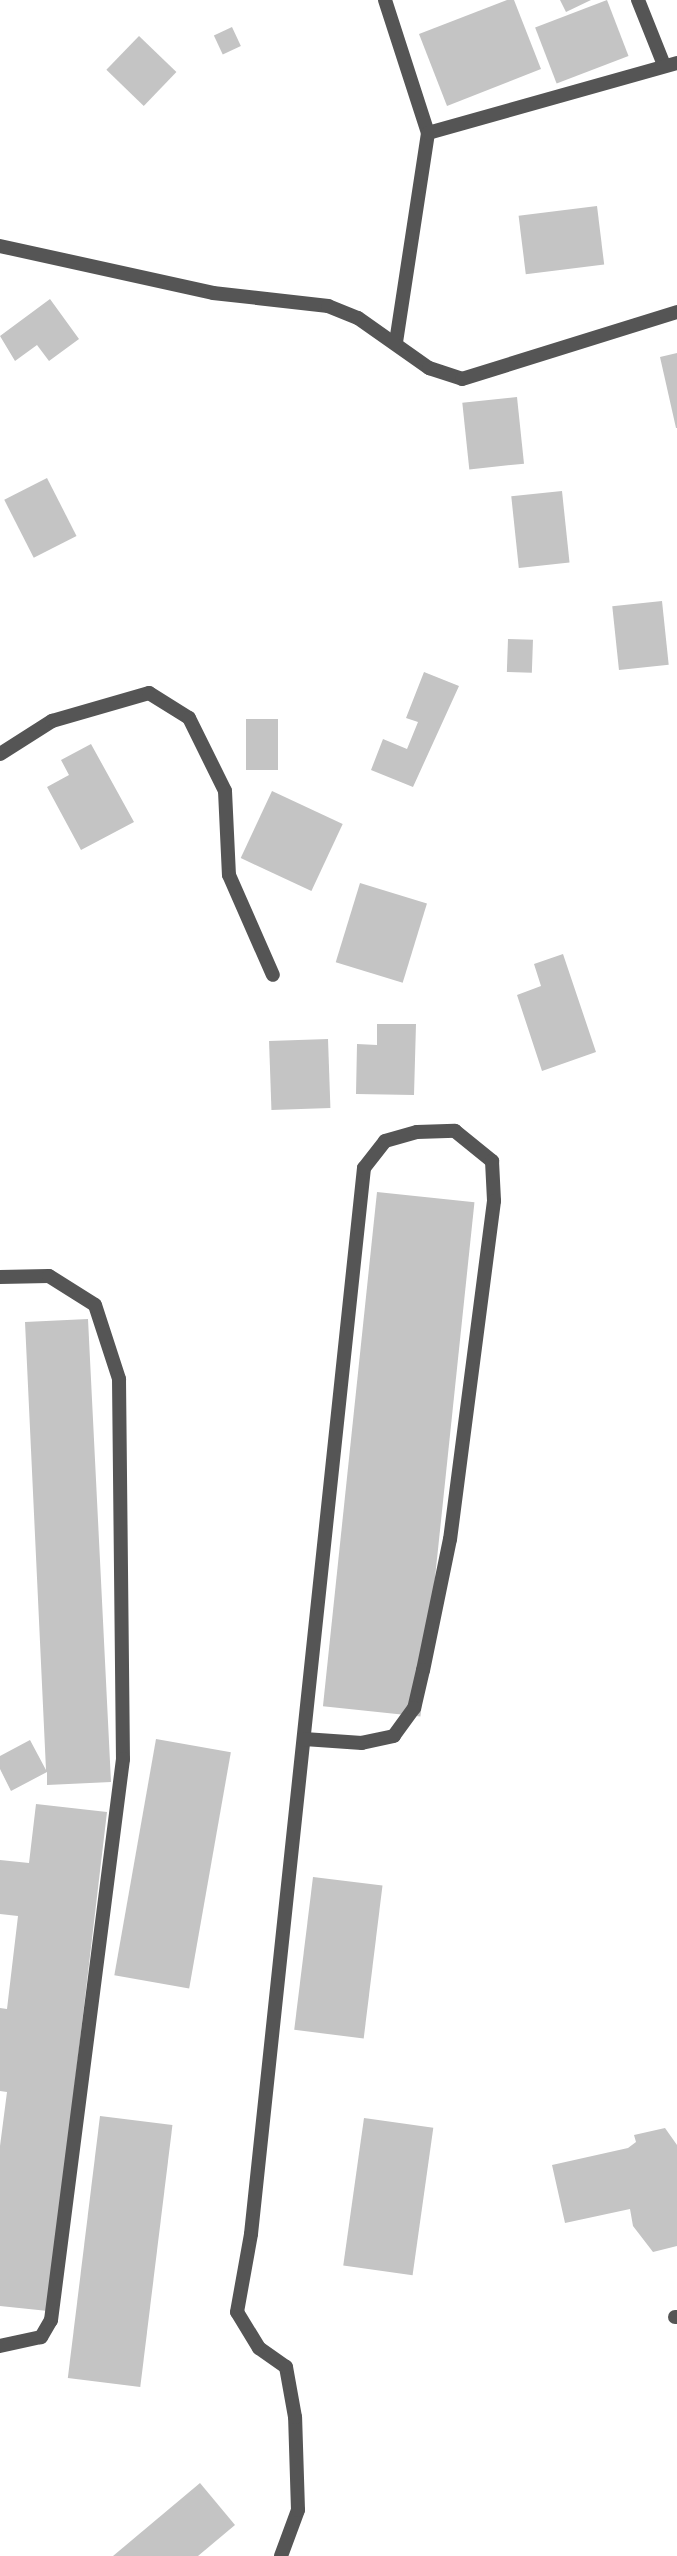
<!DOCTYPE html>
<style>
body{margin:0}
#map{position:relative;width:677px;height:2556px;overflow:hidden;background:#fff;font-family:Poppins,sans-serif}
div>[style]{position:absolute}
.building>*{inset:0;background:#c4c4c4;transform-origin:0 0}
.minor>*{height:14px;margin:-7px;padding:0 7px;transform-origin:7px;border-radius:7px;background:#555}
span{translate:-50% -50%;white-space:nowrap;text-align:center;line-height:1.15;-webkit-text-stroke:6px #fff;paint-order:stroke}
</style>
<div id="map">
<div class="building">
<i style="clip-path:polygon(507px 0,514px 0,541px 69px,447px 106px,419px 34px)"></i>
<i style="clip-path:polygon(560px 0,591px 0,566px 12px)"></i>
<i style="left:607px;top:0;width:60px;height:77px;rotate:69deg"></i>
<i style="left:232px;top:27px;width:21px;height:20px;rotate:65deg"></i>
<i style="left:139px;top:36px;width:52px;height:47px;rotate:44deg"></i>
<i style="left:597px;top:206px;width:59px;height:79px;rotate:83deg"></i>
<i style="clip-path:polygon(50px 299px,79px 339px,49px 361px,37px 345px,15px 361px,0 336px)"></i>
<i style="clip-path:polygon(677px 353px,677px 428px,676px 428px,660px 357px)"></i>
<i style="left:517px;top:397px;width:67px;height:55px;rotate:84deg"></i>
<i style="left:47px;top:478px;width:65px;height:48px;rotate:63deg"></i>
<i style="left:562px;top:491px;width:72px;height:51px;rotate:84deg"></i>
<i style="left:662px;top:601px;width:64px;height:50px;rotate:84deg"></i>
<i style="left:508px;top:639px;width:25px;height:33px;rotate:2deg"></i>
<i style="clip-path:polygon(424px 672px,459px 686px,413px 787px,371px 770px,383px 739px,407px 749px,418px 722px,406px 718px)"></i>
<i style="left:246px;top:719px;width:32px;height:51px"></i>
<i style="clip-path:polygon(91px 744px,134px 822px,81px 850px,47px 787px,69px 775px,61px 760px)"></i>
<i style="left:272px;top:791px;width:78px;height:74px;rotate:25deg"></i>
<i style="left:360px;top:883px;width:70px;height:83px;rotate:17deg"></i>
<i style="clip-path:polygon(563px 954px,596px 1052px,542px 1071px,517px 995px,541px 986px,534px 964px)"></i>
<i style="clip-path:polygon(377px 1024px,416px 1024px,414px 1095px,356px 1094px,357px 1044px,377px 1045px)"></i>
<i style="left:328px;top:1039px;width:69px;height:59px;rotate:88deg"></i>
<i style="left:377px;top:1192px;width:98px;height:517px;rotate:6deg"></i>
<i style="clip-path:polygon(88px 1319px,111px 1782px,47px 1785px,47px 1772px,11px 1791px,0 1769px,0 1756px,30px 1740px,46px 1770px,25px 1322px)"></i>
<i style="left:156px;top:1739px;width:76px;height:240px;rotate:10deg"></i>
<i style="clip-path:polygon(36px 1804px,107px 1812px,48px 2311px,0 2306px,0 2146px,7px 2092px,0 2091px,0 2008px,7px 2009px,18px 1916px,0 1914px,0 1860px,29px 1863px)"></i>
<i style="left:313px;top:1877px;width:70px;height:154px;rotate:7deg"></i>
<i style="left:100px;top:2116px;width:73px;height:264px;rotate:7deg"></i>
<i style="left:364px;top:2118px;width:70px;height:149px;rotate:8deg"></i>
<i style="clip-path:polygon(665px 2128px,677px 2145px,677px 2246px,653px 2252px,633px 2226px,630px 2209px,565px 2223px,552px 2165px,628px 2148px,636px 2142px,634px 2135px)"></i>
<i style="clip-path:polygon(200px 2483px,235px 2525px,198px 2556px,113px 2556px)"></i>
</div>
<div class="minor">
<i style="left:385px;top:0;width:140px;rotate:72.1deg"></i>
<i style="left:428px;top:133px;width:211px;rotate:98.7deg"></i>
<i style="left:638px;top:0;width:70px;rotate:68.2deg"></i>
<i style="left:428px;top:133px;width:259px;rotate:-15.7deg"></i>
<i style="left:0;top:246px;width:218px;rotate:12.4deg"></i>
<i style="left:213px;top:293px;width:116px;rotate:6.4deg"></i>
<i style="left:328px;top:306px;width:32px;rotate:22deg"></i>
<i style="left:358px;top:318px;width:87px;rotate:35.2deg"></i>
<i style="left:429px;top:368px;width:35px;rotate:18deg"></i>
<i style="left:462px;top:379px;width:225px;rotate:-17.3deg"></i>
<i style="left:0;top:754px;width:62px;rotate:-32.4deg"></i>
<i style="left:52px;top:721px;width:101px;rotate:-16.1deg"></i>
<i style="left:149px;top:693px;width:47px;rotate:32deg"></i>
<i style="left:189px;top:718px;width:81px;rotate:63.7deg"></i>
<i style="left:225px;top:791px;width:84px;rotate:87.3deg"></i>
<i style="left:229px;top:875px;width:109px;rotate:66.3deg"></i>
<i style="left:0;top:1277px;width:49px;rotate:-1.2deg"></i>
<i style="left:49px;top:1276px;width:54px;rotate:32.2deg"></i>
<i style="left:95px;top:1305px;width:78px;rotate:72deg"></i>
<i style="left:119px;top:1379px;width:380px;rotate:89.4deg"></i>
<i style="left:123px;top:1759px;width:566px;rotate:97.31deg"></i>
<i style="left:51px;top:2320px;width:20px;rotate:120deg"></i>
<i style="left:41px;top:2337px;width:42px;rotate:167.6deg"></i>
<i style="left:675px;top:2317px;width:2px"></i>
<i style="left:281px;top:2556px;width:49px;rotate:-69.7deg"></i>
<i style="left:298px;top:2510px;width:93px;rotate:-91.8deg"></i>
<i style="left:295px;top:2417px;width:51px;rotate:-100.2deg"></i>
<i style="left:286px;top:2367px;width:33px;rotate:-145deg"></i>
<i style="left:259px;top:2348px;width:42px;rotate:-121.4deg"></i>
<i style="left:237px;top:2312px;width:79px;rotate:-79.8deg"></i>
<i style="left:251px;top:2234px;width:1072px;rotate:-83.95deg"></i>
<i style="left:364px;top:1168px;width:34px;rotate:-52deg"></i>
<i style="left:385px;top:1141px;width:33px;rotate:-16deg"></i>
<i style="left:417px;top:1132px;width:38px;rotate:-2deg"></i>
<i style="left:455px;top:1131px;width:48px;rotate:39deg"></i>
<i style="left:492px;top:1161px;width:40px;rotate:87.1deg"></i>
<i style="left:494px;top:1201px;width:341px;rotate:97.4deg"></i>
<i style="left:450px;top:1539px;width:134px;rotate:101.6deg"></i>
<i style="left:423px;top:1670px;width:39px;rotate:103deg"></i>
<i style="left:414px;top:1708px;width:34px;rotate:126deg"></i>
<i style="left:394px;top:1736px;width:33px;rotate:168deg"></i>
<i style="left:362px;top:1743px;width:58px;rotate:-176.1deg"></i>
</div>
</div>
